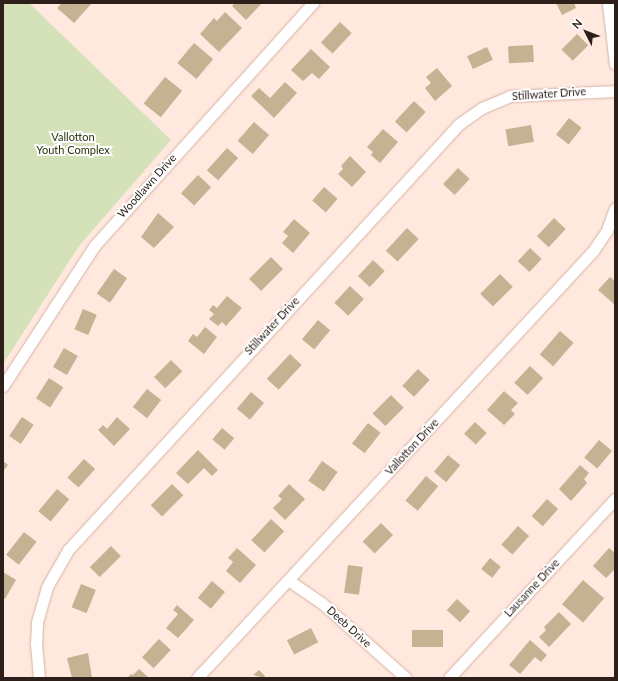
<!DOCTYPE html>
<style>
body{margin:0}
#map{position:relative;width:618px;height:681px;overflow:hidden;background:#ffe8de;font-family:Lato,sans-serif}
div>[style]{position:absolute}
.green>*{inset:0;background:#d4e1b9}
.building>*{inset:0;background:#c5b293;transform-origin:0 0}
.roads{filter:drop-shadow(0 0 1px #d7b2a3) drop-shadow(0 0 1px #d7b2a3)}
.street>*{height:11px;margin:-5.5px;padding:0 5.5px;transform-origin:5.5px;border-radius:5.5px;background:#fff}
span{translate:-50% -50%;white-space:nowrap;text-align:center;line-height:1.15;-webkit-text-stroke:4px #fff;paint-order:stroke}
.street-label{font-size:11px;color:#2d1f19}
.park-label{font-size:11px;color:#28320a}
.frame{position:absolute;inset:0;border:4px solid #2d1f19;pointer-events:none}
.north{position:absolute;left:566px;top:12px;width:40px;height:40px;-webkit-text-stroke:3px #fff;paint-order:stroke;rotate:312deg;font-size:11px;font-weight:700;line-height:16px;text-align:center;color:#2d1f19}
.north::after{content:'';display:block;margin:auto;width:14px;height:18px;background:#2d1f19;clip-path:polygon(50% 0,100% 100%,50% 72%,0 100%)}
</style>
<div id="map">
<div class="green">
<i style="clip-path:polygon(3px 3px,29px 3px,171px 140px,79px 246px,3px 364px)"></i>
</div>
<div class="building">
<i style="clip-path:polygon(62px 3px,92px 3px,74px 23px,57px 8px)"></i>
<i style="clip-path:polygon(235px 3px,262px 3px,246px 20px,232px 6px)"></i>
<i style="clip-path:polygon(556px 3px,574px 3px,576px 8px,562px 15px)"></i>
<i style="clip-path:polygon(225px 12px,242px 28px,219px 52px,200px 34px,214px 18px,217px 21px)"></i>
<i style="left:340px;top:22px;width:16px;height:28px;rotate:43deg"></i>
<i style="left:577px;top:34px;width:16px;height:22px;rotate:45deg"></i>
<i style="left:194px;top:43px;width:25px;height:26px;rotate:40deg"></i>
<i style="left:533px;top:45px;width:17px;height:25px;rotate:87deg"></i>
<i style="left:487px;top:47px;width:14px;height:22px;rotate:65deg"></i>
<i style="clip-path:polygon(311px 49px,330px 67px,319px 79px,312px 73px,303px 81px,291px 70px)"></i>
<i style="clip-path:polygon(437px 68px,452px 86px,435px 101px,425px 88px,431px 83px,426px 77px)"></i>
<i style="left:165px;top:77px;width:22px;height:34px;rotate:39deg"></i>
<i style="clip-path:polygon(285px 82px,297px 93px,274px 118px,251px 96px,259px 88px,270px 98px)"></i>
<i style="left:414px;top:101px;width:16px;height:28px;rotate:43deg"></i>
<i style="left:569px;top:118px;width:16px;height:21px;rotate:38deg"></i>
<i style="left:254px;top:122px;width:20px;height:25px;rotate:41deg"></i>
<i style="left:531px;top:125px;width:17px;height:26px;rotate:80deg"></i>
<i style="clip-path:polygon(383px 129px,398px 142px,380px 163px,371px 155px,373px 152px,367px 147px)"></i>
<i style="left:227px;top:148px;width:15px;height:30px;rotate:42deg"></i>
<i style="clip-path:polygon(350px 156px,366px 172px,352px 187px,338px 174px,343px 169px,341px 166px)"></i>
<i style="left:458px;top:168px;width:16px;height:22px;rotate:43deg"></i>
<i style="left:198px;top:175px;width:18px;height:25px;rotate:43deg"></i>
<i style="left:324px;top:187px;width:18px;height:18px;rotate:41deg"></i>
<i style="clip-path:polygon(158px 213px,174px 227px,154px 248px,141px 237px)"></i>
<i style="left:554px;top:218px;width:16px;height:25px;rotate:43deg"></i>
<i style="clip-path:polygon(294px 219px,310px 233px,293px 253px,282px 243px,288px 236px,283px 232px)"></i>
<i style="left:407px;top:228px;width:16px;height:31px;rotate:43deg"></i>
<i style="left:530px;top:248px;width:16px;height:18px;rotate:43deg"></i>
<i style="left:271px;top:257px;width:17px;height:31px;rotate:45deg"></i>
<i style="left:373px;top:260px;width:16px;height:22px;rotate:43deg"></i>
<i style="left:114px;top:269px;width:16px;height:30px;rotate:35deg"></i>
<i style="left:500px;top:274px;width:18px;height:28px;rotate:45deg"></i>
<i style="clip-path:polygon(610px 277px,615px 281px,615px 305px,598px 290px)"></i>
<i style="left:350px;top:286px;width:19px;height:23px;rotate:43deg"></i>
<i style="clip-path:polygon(227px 296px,242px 308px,226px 326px,222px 322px,218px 326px,209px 319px,214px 314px,209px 310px,213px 305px,217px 308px)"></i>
<i style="left:83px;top:309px;width:15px;height:22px;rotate:23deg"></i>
<i style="left:318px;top:320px;width:16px;height:25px;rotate:40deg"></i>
<i style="clip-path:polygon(205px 327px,217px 337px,204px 354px,188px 341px,193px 334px,197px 337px)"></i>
<i style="left:560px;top:331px;width:18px;height:31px;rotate:41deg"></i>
<i style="left:64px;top:348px;width:16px;height:22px;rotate:30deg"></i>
<i style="left:290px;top:354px;width:16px;height:34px;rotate:43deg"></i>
<i style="left:171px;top:360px;width:16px;height:24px;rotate:45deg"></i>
<i style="left:530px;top:366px;width:18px;height:23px;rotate:43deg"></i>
<i style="left:418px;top:369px;width:16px;height:23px;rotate:43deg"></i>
<i style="left:49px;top:378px;width:17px;height:24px;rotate:33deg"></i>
<i style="left:147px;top:389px;width:18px;height:23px;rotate:38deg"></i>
<i style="clip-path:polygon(504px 391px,518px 403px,511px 410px,515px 414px,504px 425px,487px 410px)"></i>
<i style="left:251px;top:392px;width:17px;height:22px;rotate:40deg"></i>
<i style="left:391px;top:395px;width:18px;height:26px;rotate:45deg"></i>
<i style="left:22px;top:417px;width:14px;height:23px;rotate:34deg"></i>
<i style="clip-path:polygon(117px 417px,130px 429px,114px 446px,98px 430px,103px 425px,107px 429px)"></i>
<i style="left:475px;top:422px;width:16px;height:16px;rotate:43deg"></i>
<i style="left:368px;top:423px;width:16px;height:26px;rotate:38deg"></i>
<i style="left:222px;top:428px;width:16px;height:15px;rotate:40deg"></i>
<i style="left:599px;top:440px;width:17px;height:23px;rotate:40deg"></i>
<i style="clip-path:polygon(198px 450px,218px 470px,212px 476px,204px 468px,188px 484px,176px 473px)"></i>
<i style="left:448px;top:455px;width:16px;height:22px;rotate:40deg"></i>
<i style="left:84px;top:459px;width:15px;height:25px;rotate:42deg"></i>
<i style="clip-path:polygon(3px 461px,8px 465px,3px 471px)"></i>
<i style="left:322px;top:461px;width:19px;height:24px;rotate:35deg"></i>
<i style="clip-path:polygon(580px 465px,589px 473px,584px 479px,587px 483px,571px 501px,559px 489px)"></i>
<i style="left:426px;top:476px;width:16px;height:32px;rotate:40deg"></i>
<i style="left:172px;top:484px;width:16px;height:30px;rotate:45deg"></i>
<i style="clip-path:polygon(289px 484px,305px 499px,285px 520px,273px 508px,282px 499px,278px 496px)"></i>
<i style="left:57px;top:489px;width:16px;height:29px;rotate:40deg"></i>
<i style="left:547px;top:499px;width:15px;height:23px;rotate:42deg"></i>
<i style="left:271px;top:519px;width:18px;height:29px;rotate:43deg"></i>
<i style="left:381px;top:523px;width:17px;height:26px;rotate:45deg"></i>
<i style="left:518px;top:526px;width:15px;height:25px;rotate:42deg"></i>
<i style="left:24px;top:532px;width:16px;height:29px;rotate:38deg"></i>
<i style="left:111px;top:546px;width:14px;height:30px;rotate:45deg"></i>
<i style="clip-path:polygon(237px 548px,256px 565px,240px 583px,226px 571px,233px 562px,228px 558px)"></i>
<i style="clip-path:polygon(609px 548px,615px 553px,615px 569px,606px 578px,593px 566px)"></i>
<i style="left:490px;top:558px;width:14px;height:14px;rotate:39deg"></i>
<i style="left:348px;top:565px;width:15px;height:28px;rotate:8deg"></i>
<i style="clip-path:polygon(3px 572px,16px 580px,5px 599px,3px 598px)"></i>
<i style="left:583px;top:580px;width:28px;height:32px;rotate:41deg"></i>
<i style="left:212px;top:581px;width:17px;height:22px;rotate:40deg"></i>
<i style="left:81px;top:584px;width:16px;height:25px;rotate:22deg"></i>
<i style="left:457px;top:599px;width:18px;height:15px;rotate:43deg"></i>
<i style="clip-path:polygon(177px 605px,194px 620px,178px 638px,166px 628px,178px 614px,173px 610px)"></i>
<i style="clip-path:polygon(559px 612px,571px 624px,549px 647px,539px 637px,546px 630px,544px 627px)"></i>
<i style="left:311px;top:628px;width:16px;height:27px;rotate:63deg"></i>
<i style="left:443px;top:630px;width:17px;height:31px;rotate:90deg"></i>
<i style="left:159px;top:639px;width:16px;height:25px;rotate:43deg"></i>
<i style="clip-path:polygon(530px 640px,547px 655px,541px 662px,535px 657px,520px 674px,509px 665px)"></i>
<i style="clip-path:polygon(88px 653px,92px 678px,72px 678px,67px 658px)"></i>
<i style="clip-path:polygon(139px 669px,149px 678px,127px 678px,131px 674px,133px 675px)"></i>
<i style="clip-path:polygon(259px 670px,265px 676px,264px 678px,253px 675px)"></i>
</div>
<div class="roads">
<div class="street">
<i style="left:608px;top:3px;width:61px;rotate:83.5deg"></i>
<i style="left:3px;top:386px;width:168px;rotate:-56.9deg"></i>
<i style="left:95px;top:245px;width:326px;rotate:-48deg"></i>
<i style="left:288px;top:580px;width:42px;rotate:34.4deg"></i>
<i style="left:323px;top:604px;width:111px;rotate:41.7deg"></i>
<i style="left:39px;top:678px;width:34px;rotate:-95deg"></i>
<i style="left:36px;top:644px;width:22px;rotate:-87deg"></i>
<i style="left:37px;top:622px;width:36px;rotate:-74deg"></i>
<i style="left:47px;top:587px;width:43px;rotate:-60.4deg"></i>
<i style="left:68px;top:550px;width:578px;rotate:-47.45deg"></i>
<i style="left:459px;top:124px;width:28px;rotate:-35deg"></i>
<i style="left:482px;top:108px;width:30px;rotate:-23deg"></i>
<i style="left:510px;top:96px;width:105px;rotate:-2.7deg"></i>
<i style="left:197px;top:678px;width:582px;rotate:-47.16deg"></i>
<i style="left:593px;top:251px;width:25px;rotate:-56deg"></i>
<i style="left:607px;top:230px;width:23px;rotate:-70deg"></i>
<i style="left:449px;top:678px;width:244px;rotate:-47.2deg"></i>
</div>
</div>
<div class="street-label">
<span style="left:549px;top:94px;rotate:-4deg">Stillwater Drive</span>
<span style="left:147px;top:186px;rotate:-48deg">Woodlawn Drive</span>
<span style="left:272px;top:326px;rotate:-47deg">Stillwater Drive</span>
<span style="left:412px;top:447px;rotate:-47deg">Vallotton Drive</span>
<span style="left:532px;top:588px;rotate:-47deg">Lausanne Drive</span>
<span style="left:349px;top:627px;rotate:42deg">Deeb Drive</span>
</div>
<div class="park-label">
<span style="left:73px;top:144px">Vallotton<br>Youth Complex</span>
</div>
<div class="frame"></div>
<div class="north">N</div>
</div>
